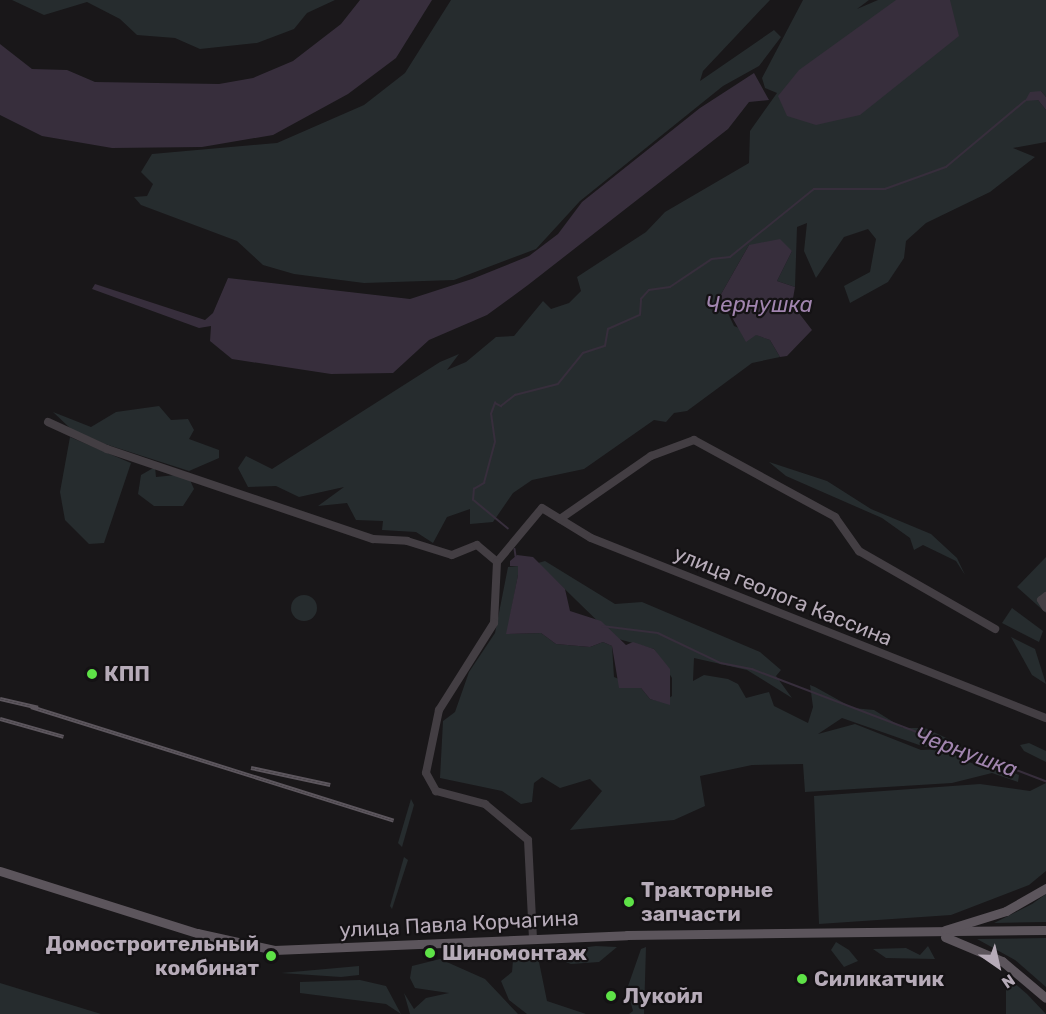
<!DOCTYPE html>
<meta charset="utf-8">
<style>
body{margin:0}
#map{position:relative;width:1046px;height:1014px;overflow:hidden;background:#191719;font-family:Rubik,sans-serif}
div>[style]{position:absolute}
.green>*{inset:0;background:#262c2e}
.round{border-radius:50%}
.water>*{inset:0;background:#372e3c}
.stream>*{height:1.5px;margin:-0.75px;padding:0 0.75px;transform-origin:0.75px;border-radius:0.75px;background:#372e3c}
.minor>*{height:8px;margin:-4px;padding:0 4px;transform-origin:4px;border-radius:4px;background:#433e43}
.major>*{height:9px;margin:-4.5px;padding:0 4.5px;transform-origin:4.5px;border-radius:4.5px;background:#5c555c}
.rail>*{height:4px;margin-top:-2px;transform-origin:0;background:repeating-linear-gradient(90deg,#141214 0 4.5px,#5c565d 0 9px);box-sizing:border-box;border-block:2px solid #5c565d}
.dots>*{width:16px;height:16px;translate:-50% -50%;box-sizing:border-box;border:3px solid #141214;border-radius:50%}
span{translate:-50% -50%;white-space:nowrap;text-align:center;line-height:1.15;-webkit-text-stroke:4.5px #141214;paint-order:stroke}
.street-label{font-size:21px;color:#b6abb8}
.poi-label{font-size:21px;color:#b6abb8;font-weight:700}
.left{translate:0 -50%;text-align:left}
.right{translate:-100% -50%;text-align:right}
.water-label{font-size:22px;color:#a185af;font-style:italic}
.north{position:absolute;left:968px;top:936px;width:60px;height:60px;-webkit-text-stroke:4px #141214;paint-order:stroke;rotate:146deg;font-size:16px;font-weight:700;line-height:24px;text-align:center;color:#b6abb8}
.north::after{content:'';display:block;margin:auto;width:21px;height:27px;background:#b6abb8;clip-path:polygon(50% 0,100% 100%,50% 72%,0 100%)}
</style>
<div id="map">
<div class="green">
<i style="clip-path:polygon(12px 0,335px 0,307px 13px,294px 29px,257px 43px,200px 49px,175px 38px,137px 35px,120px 19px,87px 2px,44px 15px)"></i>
<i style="clip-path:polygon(451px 0,770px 0,703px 71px,700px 81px,774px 30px,781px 37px,759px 66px,723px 86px,580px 201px,536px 249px,454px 280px,364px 283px,294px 274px,263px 265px,237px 241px,141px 205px,134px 197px,147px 196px,153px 184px,141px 172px,152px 154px,277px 143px,364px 105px,405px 73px)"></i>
<i style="clip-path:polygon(803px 0,869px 0,857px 9px,878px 0,1046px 0,1046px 97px,1041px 91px,1026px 100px,1038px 100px,1046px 110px,1046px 142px,1013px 148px,1035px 157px,990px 192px,926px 223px,906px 241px,904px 258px,888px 282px,850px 303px,844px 286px,870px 272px,876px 239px,868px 229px,844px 237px,816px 278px,804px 251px,807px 223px,797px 227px,795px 287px,777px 281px,792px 251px,749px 245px,720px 296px,734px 326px,770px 340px,780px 357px,752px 363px,687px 411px,674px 413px,666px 422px,654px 420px,584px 469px,532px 480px,513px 493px,493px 522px,470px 524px,470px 509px,447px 517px,433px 543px,416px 532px,382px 530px,383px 521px,356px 520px,347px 503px,318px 506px,344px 487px,299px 497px,276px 486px,248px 487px,238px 468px,246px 456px,272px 469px,440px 362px,459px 354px,447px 370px,466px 362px,496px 337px,514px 336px,543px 301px,551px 309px,569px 303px,581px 291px,577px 277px,646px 232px,665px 212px,749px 163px,750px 131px,777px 93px,765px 88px,762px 78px)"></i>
<i style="clip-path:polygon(159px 406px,171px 420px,188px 419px,194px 430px,189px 439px,219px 450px,219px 458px,189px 471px,105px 444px,71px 429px,53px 412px,91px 427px,116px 412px)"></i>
<i style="clip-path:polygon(70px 437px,131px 463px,104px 543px,89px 544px,65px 520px,60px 492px)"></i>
<i style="clip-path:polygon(769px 462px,827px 481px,871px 509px,931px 534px,957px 558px,965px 575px,956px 561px,923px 545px,914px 550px,910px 538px,882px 518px,786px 476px)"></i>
<i style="clip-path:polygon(155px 467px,156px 477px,176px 475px,190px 480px,194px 489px,183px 506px,154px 506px,138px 494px,141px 475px)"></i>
<i style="clip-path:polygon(1046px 557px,1046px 613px,1017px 587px)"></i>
<i style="clip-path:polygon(545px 561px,615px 604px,642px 602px,760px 652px,781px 670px,776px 676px,792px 698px,747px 670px,694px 658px,693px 681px,704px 675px,728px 679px,738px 684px,746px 698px,769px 692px,774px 706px,808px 723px,813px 707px,810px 685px,815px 687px,853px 708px,874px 710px,903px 728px,925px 728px,959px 744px,955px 751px,922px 746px,842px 718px,818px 734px,855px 724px,921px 750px,942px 749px,980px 767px,994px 765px,1019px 775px,1018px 782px,992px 773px,952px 783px,805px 792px,803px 764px,752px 765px,700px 776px,705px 806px,674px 820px,570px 830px,602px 791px,590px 779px,560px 788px,542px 777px,534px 783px,532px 802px,521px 804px,502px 791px,440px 778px,443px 721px,455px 712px,469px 672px,495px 633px,508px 567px,518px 566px,518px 575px,507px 634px,541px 633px,556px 644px,590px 647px,603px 642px,612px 646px,614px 677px,641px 688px,650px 699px,662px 702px,672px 696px,672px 678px,654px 649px,615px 638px,538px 563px)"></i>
<i class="round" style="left:291px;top:595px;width:26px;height:26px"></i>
<i style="clip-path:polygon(1012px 608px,1043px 631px,1039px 642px,1002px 623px)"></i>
<i style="clip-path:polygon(1011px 637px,1035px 649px,1046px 684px,1032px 675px)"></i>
<i style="clip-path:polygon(1029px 743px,1046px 751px,1046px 762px,1024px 751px,1020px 745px)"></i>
<i style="clip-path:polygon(1046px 783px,1046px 871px,1029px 885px,951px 915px,819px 924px,814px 796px,980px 784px,1030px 791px)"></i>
<i style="clip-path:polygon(411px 799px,414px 805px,402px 847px,398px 843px)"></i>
<i style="clip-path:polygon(404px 857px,408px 860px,392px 909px,390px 906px)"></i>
<i style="clip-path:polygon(1046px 894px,1046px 922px,994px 923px,1032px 904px)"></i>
<i style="clip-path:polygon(1046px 938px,1046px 987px,1015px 960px,977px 939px)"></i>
<i style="clip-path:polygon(836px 942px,849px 950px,858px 961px,844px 967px,831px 950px)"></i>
<i style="clip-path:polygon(596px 946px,617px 947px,599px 962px,571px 964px,552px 957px,556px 951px)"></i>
<i style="clip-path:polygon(928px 946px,935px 959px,886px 958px,873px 949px,906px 948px,920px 955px)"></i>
<i style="clip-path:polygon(646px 947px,644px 1014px,629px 1014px,633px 1011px,627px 989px,641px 949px)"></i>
<i style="clip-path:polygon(525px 954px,538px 957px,547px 1001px,586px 1014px,527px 1014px,509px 1000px,501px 981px,512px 972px,513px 960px)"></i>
<i style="clip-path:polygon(440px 959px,485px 979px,518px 1014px,410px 1014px,404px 993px,414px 1009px,426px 998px,449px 993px,415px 988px,410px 978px,412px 966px)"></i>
<i style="clip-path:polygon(359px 966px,359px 975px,341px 977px,281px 973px)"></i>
<i style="clip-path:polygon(1006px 976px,1027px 994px,1046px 1014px,1006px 1014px)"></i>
<i style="clip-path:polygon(360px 980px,386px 986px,401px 1014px,386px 1004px,300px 993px,300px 982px)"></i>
<i style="clip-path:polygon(0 983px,101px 1014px,0 1014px)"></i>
</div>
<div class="water">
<i style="clip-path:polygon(360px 0,432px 0,396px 58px,348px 94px,273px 135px,202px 147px,112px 148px,42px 136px,0 115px,0 44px,32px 69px,67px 70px,95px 82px,219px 84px,253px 78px,293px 61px,341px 24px)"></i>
<i style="clip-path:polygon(896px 0,950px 0,959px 36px,860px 115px,816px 125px,787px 116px,778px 96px,799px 70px)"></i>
<i style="clip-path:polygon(754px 73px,769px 100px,749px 102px,728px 129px,528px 285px,487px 315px,429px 340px,393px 373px,331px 374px,232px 359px,210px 341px,211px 326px,199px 328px,92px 289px,95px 284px,205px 320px,213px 313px,228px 278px,410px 299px,472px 279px,529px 256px,558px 234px,582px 202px,700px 108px)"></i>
<i style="clip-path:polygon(1041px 91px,1046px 97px,1046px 110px,1038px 100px,1025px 101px,1030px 92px)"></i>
<i style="clip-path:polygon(780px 239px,792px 251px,777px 281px,795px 287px,792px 304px,812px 330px,787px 356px,780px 357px,770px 340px,756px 335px,746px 342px,720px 296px,749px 245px)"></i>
<i style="clip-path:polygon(517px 555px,533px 557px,565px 589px,570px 611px,601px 621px,626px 645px,633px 642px,654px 649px,670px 669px,670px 705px,650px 699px,641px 688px,619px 688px,612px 646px,603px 642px,590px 647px,556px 644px,541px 633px,506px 634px,518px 575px,518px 566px,510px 566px,510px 561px)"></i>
</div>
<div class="stream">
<i style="left:508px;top:529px;width:45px;rotate:-140.4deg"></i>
<i style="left:473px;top:500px;width:11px;rotate:-85deg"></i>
<i style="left:474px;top:489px;width:12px;rotate:-31deg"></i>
<i style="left:484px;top:483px;width:42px;rotate:-75deg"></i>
<i style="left:495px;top:442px;width:28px;rotate:-98deg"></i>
<i style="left:491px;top:414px;width:12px;rotate:-70deg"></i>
<i style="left:495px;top:403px;width:7px;rotate:27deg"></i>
<i style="left:501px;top:406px;width:18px;rotate:-38deg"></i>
<i style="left:515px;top:395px;width:44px;rotate:-14.3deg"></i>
<i style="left:558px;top:384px;width:40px;rotate:-51deg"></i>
<i style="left:583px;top:353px;width:23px;rotate:-18deg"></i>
<i style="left:605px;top:346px;width:17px;rotate:-80deg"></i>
<i style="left:608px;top:329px;width:35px;rotate:-24deg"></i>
<i style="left:640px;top:315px;width:16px;rotate:-86deg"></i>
<i style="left:641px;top:299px;width:12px;rotate:-48deg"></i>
<i style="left:649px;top:290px;width:21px;rotate:-8deg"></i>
<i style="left:670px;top:287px;width:50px;rotate:-33.7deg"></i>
<i style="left:712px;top:259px;width:18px;rotate:-6deg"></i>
<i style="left:730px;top:257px;width:108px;rotate:-39deg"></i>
<i style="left:814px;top:189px;width:71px"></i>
<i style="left:885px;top:189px;width:65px;rotate:-19.8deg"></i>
<i style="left:946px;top:167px;width:103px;rotate:-39.9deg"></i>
<i style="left:515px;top:549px;width:7px;rotate:82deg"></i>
<i style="left:602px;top:626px;width:56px;rotate:7.1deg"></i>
<i style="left:658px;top:633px;width:70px;rotate:25.5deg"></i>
<i style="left:721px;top:663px;width:32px;rotate:11deg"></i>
<i style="left:752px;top:669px;width:315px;rotate:20.9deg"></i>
</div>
<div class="minor">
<i style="left:48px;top:422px;width:65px;rotate:24.6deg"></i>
<i style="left:107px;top:449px;width:281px;rotate:18.7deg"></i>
<i style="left:373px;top:539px;width:34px;rotate:3deg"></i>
<i style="left:407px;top:541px;width:47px;rotate:17.3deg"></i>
<i style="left:452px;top:555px;width:27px;rotate:-22deg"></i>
<i style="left:477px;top:545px;width:26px;rotate:40deg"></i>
<i style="left:497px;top:562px;width:70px;rotate:-50.2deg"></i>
<i style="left:542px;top:508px;width:57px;rotate:31.5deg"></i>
<i style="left:591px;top:538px;width:489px;rotate:21.6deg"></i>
<i style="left:560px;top:519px;width:111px;rotate:-34.7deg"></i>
<i style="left:651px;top:456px;width:46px;rotate:-20.4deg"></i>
<i style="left:694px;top:440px;width:161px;rotate:28.6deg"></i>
<i style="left:835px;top:517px;width:42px;rotate:54.8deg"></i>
<i style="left:859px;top:551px;width:157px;rotate:29.8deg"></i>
<i style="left:497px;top:562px;width:61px;rotate:92.8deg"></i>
<i style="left:494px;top:623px;width:103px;rotate:122.3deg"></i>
<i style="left:439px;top:710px;width:64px;rotate:101.7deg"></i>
<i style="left:426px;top:773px;width:21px;rotate:61deg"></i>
<i style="left:436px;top:791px;width:51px;rotate:14.9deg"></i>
<i style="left:485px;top:804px;width:56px;rotate:39.9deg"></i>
<i style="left:528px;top:840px;width:98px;rotate:87.1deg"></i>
<i style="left:1046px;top:596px;width:6px;rotate:141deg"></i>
<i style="left:1041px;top:600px;width:9px;rotate:58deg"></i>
</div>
<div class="major">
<i style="left:0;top:871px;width:207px;rotate:17.5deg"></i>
<i style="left:197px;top:933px;width:79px;rotate:12.4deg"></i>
<i style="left:274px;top:950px;width:353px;rotate:-2.4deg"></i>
<i style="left:627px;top:935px;width:419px;rotate:-0.7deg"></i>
<i style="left:945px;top:930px;width:64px;rotate:-17.3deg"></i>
<i style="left:1006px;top:911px;width:46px;rotate:-29.9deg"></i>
<i style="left:945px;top:937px;width:62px;rotate:22.8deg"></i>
<i style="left:1002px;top:961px;width:57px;rotate:40.1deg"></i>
</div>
<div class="rail">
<i style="left:0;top:699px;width:39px;rotate:13deg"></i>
<i style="left:31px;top:707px;width:380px;rotate:17.4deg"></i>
<i style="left:0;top:719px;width:66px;rotate:15.7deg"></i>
<i style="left:251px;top:768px;width:81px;rotate:12.1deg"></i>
</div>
<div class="dots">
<i style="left:92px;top:674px;background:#5ee247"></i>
<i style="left:629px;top:902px;background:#5ee247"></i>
<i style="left:430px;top:953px;background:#5ee247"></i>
<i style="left:271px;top:956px;background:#5ee247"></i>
<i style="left:802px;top:979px;background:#5ee247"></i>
<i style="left:611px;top:996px;background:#5ee247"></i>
</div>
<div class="street-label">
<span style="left:783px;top:596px;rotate:22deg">улица геолога Кассина</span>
<span style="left:459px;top:924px;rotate:-3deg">улица Павла Корчагина</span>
</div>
<div class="poi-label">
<span class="left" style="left:104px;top:674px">КПП</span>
<span class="left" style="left:641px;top:902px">Тракторные<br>запчасти</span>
<span class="right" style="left:259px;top:956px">Домостроительный<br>комбинат</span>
<span class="left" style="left:442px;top:953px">Шиномонтаж</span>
<span class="left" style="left:814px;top:979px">Силикатчик</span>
<span class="left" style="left:623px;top:996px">Лукойл</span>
</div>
<div class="water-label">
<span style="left:759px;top:305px">Чернушка</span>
<span style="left:966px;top:752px;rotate:20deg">Чернушка</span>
</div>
<div class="north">N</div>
</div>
